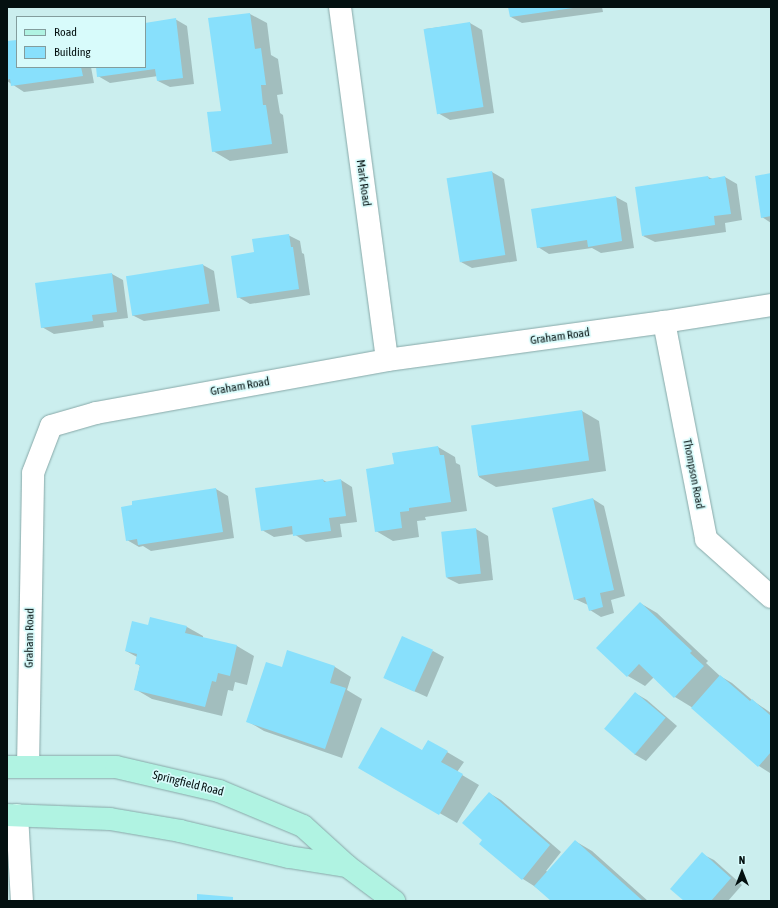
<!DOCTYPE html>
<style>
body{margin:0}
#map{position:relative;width:778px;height:908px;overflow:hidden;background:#cbeeee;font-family:"Asap Condensed",sans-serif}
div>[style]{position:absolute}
.shadow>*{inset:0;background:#0003}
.building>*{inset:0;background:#88e0fc;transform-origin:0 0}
.roads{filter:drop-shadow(0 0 1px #87a8a8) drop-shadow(0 0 1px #87a8a8)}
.minor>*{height:22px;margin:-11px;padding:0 11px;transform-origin:11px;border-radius:11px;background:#fff}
.major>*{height:22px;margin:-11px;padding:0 11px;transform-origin:11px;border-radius:11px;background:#b0f3e2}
span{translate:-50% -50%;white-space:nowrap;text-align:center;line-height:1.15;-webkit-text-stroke:3.5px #d8fbfb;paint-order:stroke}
.street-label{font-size:12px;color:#041010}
.frame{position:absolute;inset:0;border:8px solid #041010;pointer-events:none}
.legend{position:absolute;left:16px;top:16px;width:130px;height:52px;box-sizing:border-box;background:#d8fbfb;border:1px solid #839d9d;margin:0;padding:5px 7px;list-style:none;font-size:12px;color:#041010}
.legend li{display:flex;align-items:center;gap:8px;height:20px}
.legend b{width:20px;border:1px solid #839d9d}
.north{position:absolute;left:722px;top:852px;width:40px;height:40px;-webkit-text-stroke:3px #d8fbfb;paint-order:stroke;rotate:0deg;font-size:11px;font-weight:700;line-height:16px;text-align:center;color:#041010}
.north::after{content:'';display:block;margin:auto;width:14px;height:18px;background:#041010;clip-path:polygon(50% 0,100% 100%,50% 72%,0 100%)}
</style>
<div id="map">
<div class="shadow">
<i style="clip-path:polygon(509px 7px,602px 7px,603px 12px,522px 23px,511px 17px)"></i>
<i style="clip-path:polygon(250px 14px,267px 23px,271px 55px,278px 59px,283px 94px,277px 95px,280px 113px,283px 115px,288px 153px,230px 161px,213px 151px,222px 112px)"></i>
<i style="clip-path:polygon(175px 19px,187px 26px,194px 84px,170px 87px,158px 81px,158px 76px,110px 83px,98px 76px,97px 67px,145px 67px,145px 24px)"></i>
<i style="clip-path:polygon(470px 23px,482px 30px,494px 113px,450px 120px,438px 113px,425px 29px)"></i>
<i style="clip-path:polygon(17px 41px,17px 67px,91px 67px,94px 83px,24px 92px,7px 81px,7px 42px)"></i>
<i style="clip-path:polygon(492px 172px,504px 179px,517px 261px,472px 268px,461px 262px)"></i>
<i style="clip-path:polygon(771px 174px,771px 223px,762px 217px)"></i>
<i style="clip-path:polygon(708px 177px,713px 179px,725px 177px,737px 184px,742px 220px,725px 223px,726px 232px,655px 242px,643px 236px)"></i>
<i style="clip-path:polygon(616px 197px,627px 203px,634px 248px,601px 253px,592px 248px,549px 254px,538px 247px)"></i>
<i style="clip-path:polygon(288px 235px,300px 241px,302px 253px,304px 254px,310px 295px,250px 304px,238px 297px,255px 253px)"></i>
<i style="clip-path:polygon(203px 265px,214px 271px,220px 311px,144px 321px,132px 315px)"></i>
<i style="clip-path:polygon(112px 274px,123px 280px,128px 318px,103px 321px,104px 327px,54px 334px,42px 327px)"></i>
<i style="clip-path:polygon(582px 411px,599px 421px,606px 471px,496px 487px,479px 477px,472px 427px)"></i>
<i style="clip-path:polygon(438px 447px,455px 457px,456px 463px,460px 465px,467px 511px,425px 517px,426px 520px,417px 521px,419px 537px,393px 541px,376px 531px)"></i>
<i style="clip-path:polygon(323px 480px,327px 482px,341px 480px,352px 487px,357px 522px,340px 524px,342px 537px,306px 542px,294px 534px,274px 537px,262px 530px)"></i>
<i style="clip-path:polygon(216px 489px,228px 496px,234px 538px,151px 551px,143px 546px,139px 547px,127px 540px)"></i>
<i style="clip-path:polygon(593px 499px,604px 506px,625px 596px,611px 600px,614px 613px,601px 617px,590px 610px,588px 605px,575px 599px)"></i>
<i style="clip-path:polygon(476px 529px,488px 536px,493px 580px,459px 584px,447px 578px)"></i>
<i style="clip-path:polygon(640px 603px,657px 613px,708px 661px,706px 663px,720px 676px,732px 683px,752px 700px,771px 713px,770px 773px,759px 766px,693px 708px,675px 697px,654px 677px,645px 686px,628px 676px,598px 648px)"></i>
<i style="clip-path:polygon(149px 626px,187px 627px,203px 636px,203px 638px,237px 646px,254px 656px,247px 685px,235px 682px,233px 691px,228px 690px,222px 716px,152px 699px,135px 689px,140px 666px,136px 663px,137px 657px,126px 651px)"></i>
<i style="clip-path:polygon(433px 651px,444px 657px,427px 697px,385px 678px)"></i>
<i style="clip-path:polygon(335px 667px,351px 677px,347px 690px,362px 699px,342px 758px,264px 731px,247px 721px,282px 668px)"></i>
<i style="clip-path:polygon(635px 693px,647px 700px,677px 726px,646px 761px,634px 754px)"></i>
<i style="clip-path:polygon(422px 751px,447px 752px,464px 762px,457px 772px,479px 785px,457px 823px,359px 767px)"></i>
<i style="clip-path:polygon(489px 793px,501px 800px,561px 852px,546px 871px,548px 872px,575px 841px,592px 851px,648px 901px,553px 901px,534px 886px,523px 879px,481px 844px,484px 840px)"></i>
<i style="clip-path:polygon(702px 854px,714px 860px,742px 885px,728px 901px,685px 901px)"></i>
</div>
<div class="building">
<i style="clip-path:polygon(508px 7px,573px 7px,573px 8px,510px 17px)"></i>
<i style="clip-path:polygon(250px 13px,255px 49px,261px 48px,266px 85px,261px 85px,263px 105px,266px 105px,272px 144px,212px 152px,207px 112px,221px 111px,208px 18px)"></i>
<i style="clip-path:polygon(176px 18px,183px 78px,157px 81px,155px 69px,97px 77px,96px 67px,145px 67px,145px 23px)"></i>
<i style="left:470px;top:22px;width:86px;height:47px;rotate:81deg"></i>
<i style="clip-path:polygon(17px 40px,17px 67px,81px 67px,83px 76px,11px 86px,10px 79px,7px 80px,7px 41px)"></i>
<i style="left:492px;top:171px;width:85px;height:46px;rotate:81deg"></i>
<i style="clip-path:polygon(771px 173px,771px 216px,761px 218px,755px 176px)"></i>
<i style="clip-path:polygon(708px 176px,709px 179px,725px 176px,731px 214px,714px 216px,715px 225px,642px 236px,635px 187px)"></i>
<i style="clip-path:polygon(616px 196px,622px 241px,588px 247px,587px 240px,537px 248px,531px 209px)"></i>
<i style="clip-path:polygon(289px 234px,291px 247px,293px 247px,299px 289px,237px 298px,231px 256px,254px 252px,252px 239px)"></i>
<i style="left:203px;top:264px;width:40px;height:78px;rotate:81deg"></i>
<i style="clip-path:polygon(112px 273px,117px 312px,92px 315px,93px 321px,41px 328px,35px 283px)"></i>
<i style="left:582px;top:410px;width:51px;height:112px;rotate:82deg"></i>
<i style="clip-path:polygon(438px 446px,440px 455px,444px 455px,451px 502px,409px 508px,409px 511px,400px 512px,402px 528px,375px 532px,366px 469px,394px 464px,392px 453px)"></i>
<i style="clip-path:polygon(323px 479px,324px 482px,341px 479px,346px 516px,329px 518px,331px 531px,293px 536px,292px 526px,261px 531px,255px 488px)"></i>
<i style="clip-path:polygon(216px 488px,223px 532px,138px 545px,137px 539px,126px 541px,121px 507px,132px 505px,132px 501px)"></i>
<i style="clip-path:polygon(593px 498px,614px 590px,600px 593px,603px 607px,589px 611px,585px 597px,574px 600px,552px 508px)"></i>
<i style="left:476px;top:528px;width:46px;height:35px;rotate:84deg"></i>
<i style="clip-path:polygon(640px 602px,692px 651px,690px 653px,704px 666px,674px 698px,639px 664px,627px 677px,596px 648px)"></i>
<i style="clip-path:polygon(150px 617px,187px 626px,185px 633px,237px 645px,230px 676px,218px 673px,216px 682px,212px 681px,205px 707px,134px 690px,140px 665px,135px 664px,137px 654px,125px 651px,132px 621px,148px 625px)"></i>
<i style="left:402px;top:636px;width:34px;height:46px;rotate:24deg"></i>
<i style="clip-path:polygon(287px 650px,335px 666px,330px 683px,346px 688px,325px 749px,246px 722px,266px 662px,282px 667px)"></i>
<i style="clip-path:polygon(720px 675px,750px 701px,752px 699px,771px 716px,771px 752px,758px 767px,691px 708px)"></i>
<i style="left:635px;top:692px;width:40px;height:48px;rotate:40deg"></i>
<i style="clip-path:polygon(381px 727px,422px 750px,428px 740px,448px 751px,441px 762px,463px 774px,439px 815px,358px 768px)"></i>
<i style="clip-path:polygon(489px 792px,550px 845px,522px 880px,479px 844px,482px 840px,462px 823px)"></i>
<i style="clip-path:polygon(575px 840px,643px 901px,551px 901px,534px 886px)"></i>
<i style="clip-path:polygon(702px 852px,731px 878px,711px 901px,684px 901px,670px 889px)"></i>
<i style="clip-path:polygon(197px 894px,233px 897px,233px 901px,197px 901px)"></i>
</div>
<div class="roads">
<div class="minor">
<i style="left:340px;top:7px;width:356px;rotate:82.4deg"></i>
<i style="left:664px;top:322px;width:221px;rotate:79deg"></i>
<i style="left:706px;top:539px;width:87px;rotate:41.7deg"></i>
<i style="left:28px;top:767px;width:294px;rotate:-89deg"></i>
<i style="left:33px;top:473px;width:50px;rotate:-69deg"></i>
<i style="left:51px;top:426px;width:47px;rotate:-16.1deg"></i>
<i style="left:96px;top:413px;width:296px;rotate:-10.3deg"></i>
<i style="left:387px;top:360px;width:280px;rotate:-7.8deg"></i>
<i style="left:664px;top:322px;width:108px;rotate:-9deg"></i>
<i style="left:17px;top:815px;width:86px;rotate:86.7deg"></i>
</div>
<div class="major">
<i style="left:7px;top:767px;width:109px"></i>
<i style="left:116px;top:767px;width:106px;rotate:13.1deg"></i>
<i style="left:219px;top:791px;width:91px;rotate:22.6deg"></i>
<i style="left:303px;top:826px;width:59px;rotate:42.3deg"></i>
<i style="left:347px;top:866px;width:59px;rotate:36.7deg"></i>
<i style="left:7px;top:815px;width:103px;rotate:2.2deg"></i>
<i style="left:110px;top:819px;width:71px;rotate:9.7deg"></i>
<i style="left:180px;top:831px;width:112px;rotate:13.4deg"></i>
<i style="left:289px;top:857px;width:59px;rotate:8.8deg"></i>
</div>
</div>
<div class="street-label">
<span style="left:363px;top:183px;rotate:82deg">Mark Road</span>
<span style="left:560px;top:337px;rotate:-8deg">Graham Road</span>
<span style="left:240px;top:387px;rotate:-10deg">Graham Road</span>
<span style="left:693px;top:474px;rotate:79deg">Thompson Road</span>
<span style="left:30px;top:638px;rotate:-89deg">Graham Road</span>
<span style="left:188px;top:784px;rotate:14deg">Springfield Road</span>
</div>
<div class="frame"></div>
<ul class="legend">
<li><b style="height:5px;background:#b0f3e2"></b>Road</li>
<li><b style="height:11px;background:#88e0fc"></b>Building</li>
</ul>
<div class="north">N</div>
</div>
